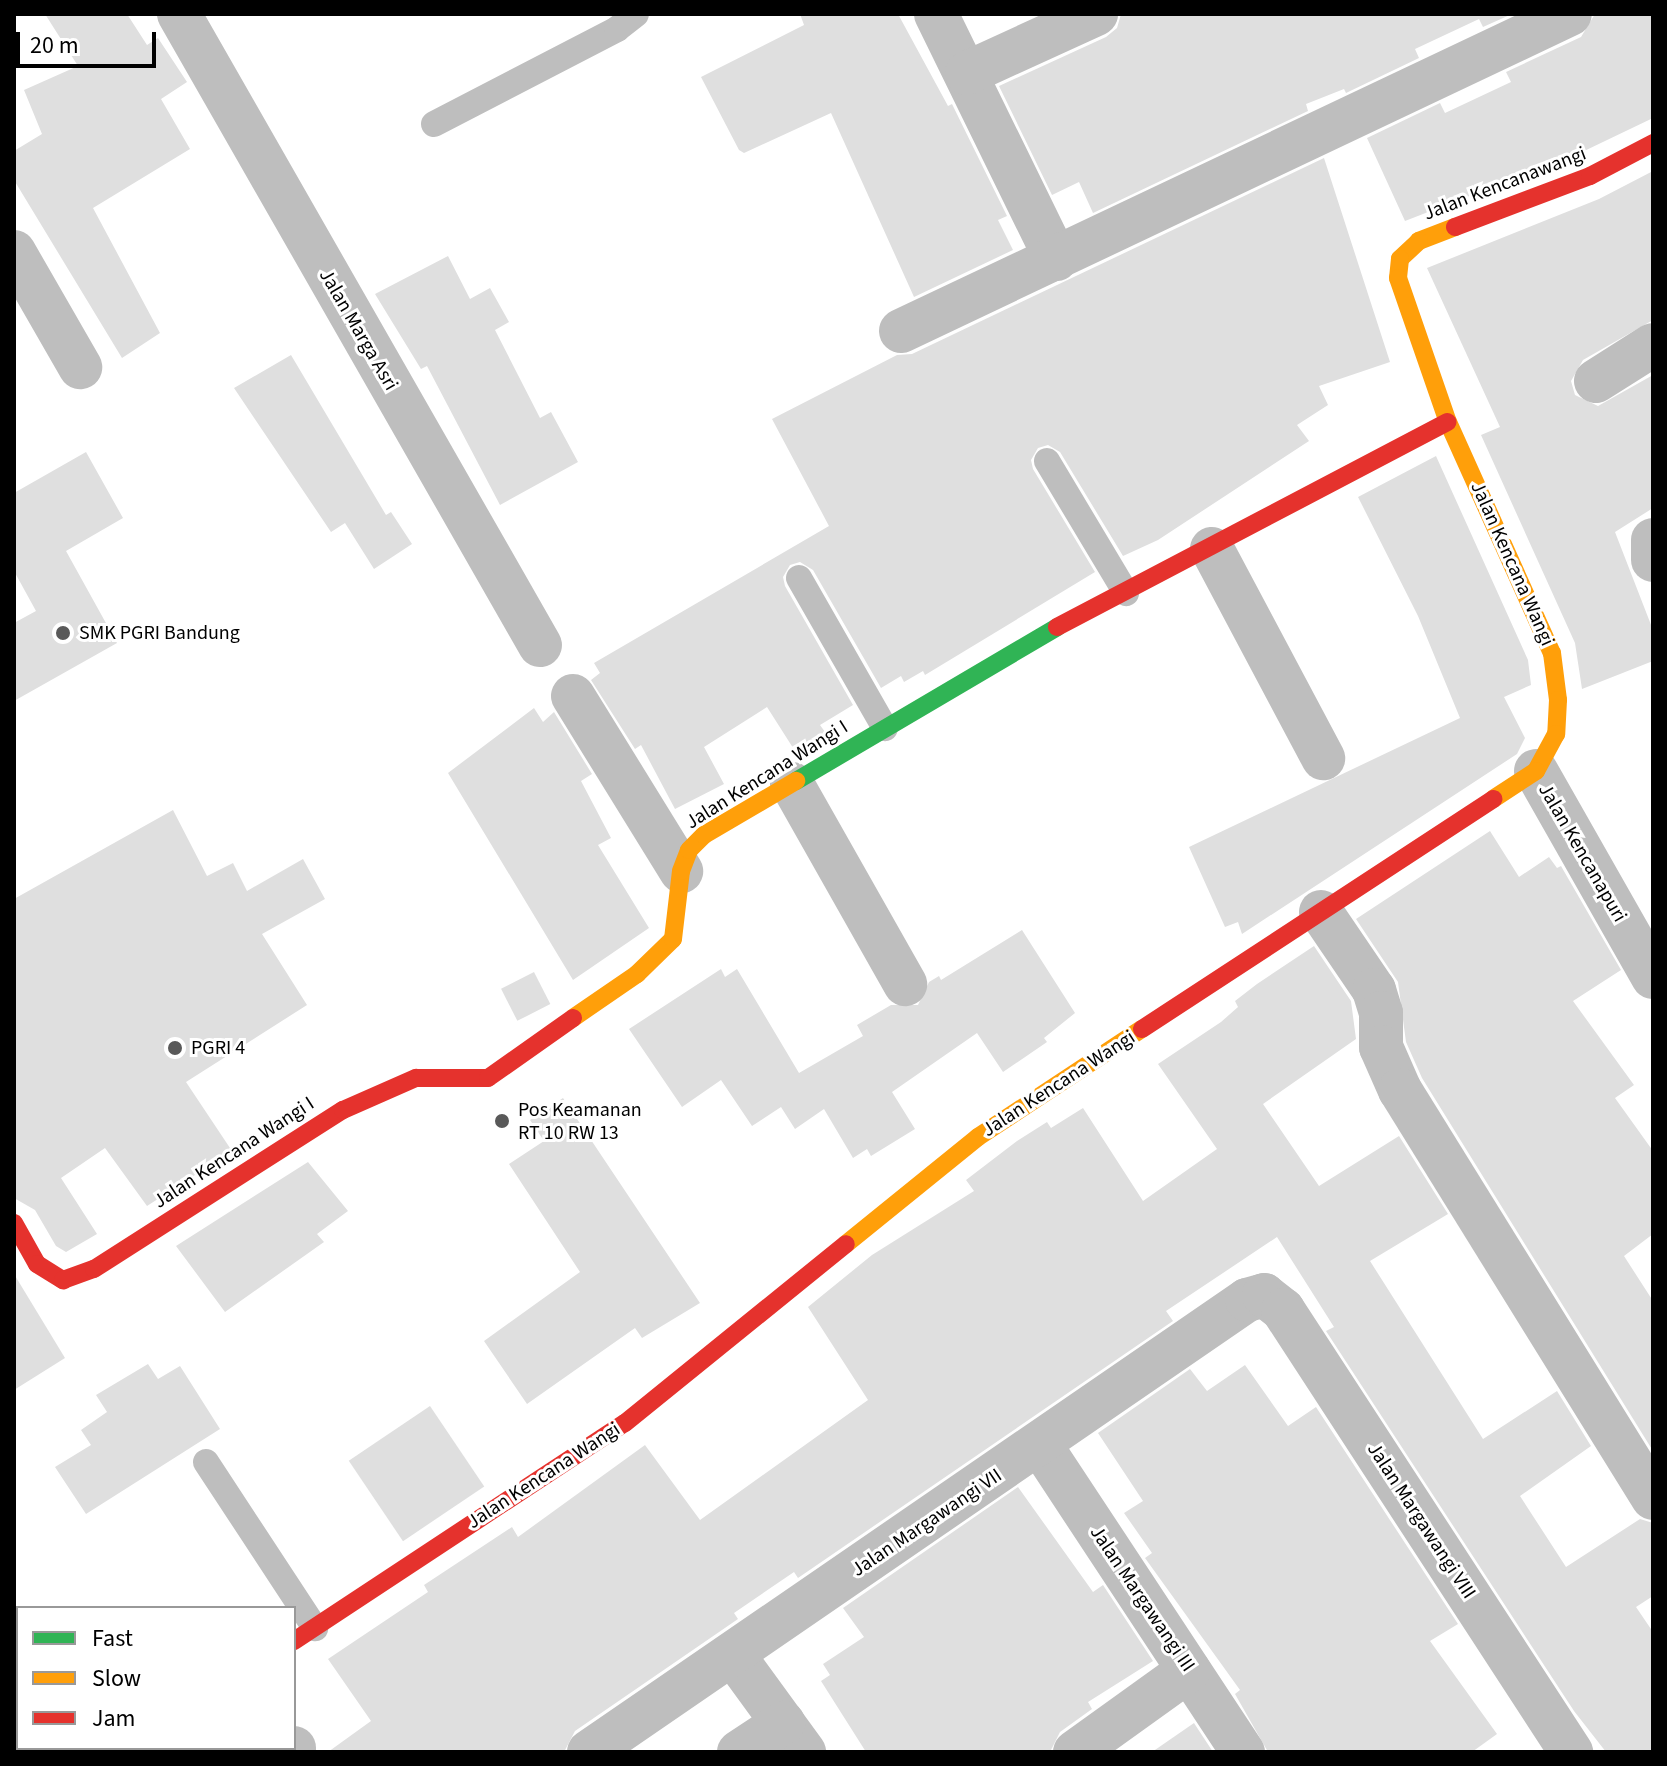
<!DOCTYPE html>
<style>
body{margin:0}
#map{position:relative;width:1667px;height:1766px;overflow:hidden;background:#fff;font-family:"Source Sans 3",sans-serif}
div>[style]{position:absolute}
.building>*{inset:0;background:#dfdfdf;transform-origin:0 0}
.lane>*{height:26px;margin:-13px;padding:0 13px;transform-origin:13px;border-radius:13px;background:#bebebe}
.street>*{height:44px;margin:-22px;padding:0 22px;transform-origin:22px;border-radius:22px;background:#bebebe}
.fast>*{height:18px;margin:-9px;padding:0 9px;transform-origin:9px;border-radius:9px;background:#30b455}
.slow>*{height:18px;margin:-9px;padding:0 9px;transform-origin:9px;border-radius:9px;background:#ff9f0a}
.jam>*{height:18px;margin:-9px;padding:0 9px;transform-origin:9px;border-radius:9px;background:#e5322d}
.dots>*{width:22px;height:22px;translate:-50% -50%;box-sizing:border-box;border:4px solid #fff;border-radius:50%}
span{translate:-50% -50%;white-space:nowrap;text-align:center;line-height:1.15;-webkit-text-stroke:6px #fff;paint-order:stroke}
.street-label{font-size:20px;color:#000}
.poi-label{font-size:20px;color:#000}
.left{translate:0 -50%;text-align:left}
.frame{position:absolute;inset:0;border:16px solid #000;pointer-events:none}
.legend{position:absolute;left:16px;top:1606px;width:280px;height:144px;box-sizing:border-box;background:#fff;border:2px solid #999;margin:0;padding:10px 14px;list-style:none;font-size:24px;color:#000}
.legend li{display:flex;align-items:center;gap:16px;height:40px}
.legend b{width:40px;border:2px solid #999}
.scale{position:absolute;left:16px;top:32px;width:140px;height:36px;box-sizing:border-box;border:4px solid #000;border-top:0;padding-left:10px;font-size:24px;line-height:28px;white-space:nowrap;color:#000;-webkit-text-stroke:6px #fff;paint-order:stroke}
</style>
<div id="map">
<div class="building">
<i style="clip-path:polygon(45px 14px,127px 14px,147px 45px,158px 38px,187px 82px,161px 99px,190px 149px,93px 208px,160px 333px,122px 358px,14px 180px,14px 151px,42px 134px,24px 90px,78px 66px)"></i>
<i style="clip-path:polygon(800px 14px,898px 14px,948px 106px,952px 104px,1007px 216px,998px 220px,1013px 250px,914px 297px,831px 113px,744px 153px,739px 150px,701px 77px,804px 25px)"></i>
<i style="clip-path:polygon(1121px 14px,1512px 14px,1483px 27px,1479px 19px,1415px 49px,1419px 58px,1346px 93px,1344px 89px,1306px 104px,1308px 111px,1093px 213px,1079px 182px,1052px 195px,999px 86px,1106px 37px,1117px 28px)"></i>
<i style="clip-path:polygon(1595px 14px,1653px 14px,1653px 118px,1580px 153px,1405px 221px,1367px 138px,1440px 103px,1445px 113px,1511px 82px,1506px 72px,1581px 37px)"></i>
<i style="clip-path:polygon(1324px 158px,1390px 362px,1319px 386px,1328px 405px,1297px 425px,1309px 441px,1158px 540px,1123px 556px,1060px 452px,1048px 445px,1038px 448px,1031px 460px,1033px 469px,1095px 572px,925px 675px,923px 671px,904px 682px,901px 676px,881px 688px,813px 570px,800px 562px,790px 565px,783px 577px,785px 586px,853px 705px,820px 725px,825px 732px,795px 751px,767px 707px,704px 747px,724px 784px,675px 809px,641px 745px,635px 749px,591px 680px,600px 673px,594px 663px,829px 526px,772px 419px,897px 355px,912px 354px)"></i>
<i style="clip-path:polygon(1653px 171px,1653px 320px,1583px 360px,1571px 381px,1575px 395px,1598px 406px,1653px 375px,1653px 508px,1615px 532px,1653px 630px,1653px 661px,1582px 689px,1575px 643px,1481px 435px,1500px 427px,1427px 268px,1599px 199px)"></i>
<i style="clip-path:polygon(448px 256px,470px 299px,490px 288px,509px 322px,495px 330px,540px 418px,551px 412px,578px 462px,500px 505px,427px 366px,421px 369px,375px 294px)"></i>
<i style="clip-path:polygon(291px 355px,386px 515px,391px 512px,412px 544px,374px 569px,345px 523px,331px 532px,234px 388px)"></i>
<i style="clip-path:polygon(86px 452px,123px 518px,66px 551px,117px 643px,14px 701px,14px 623px,36px 611px,14px 571px,14px 493px)"></i>
<i style="clip-path:polygon(1436px 456px,1528px 660px,1531px 685px,1504px 697px,1525px 738px,1517px 754px,1242px 934px,1238px 922px,1225px 927px,1189px 847px,1460px 718px,1418px 616px,1358px 497px)"></i>
<i style="clip-path:polygon(534px 708px,543px 722px,554px 712px,592px 774px,581px 781px,611px 838px,598px 845px,649px 928px,573px 980px,448px 773px)"></i>
<i style="clip-path:polygon(173px 810px,207px 876px,233px 863px,247px 891px,303px 859px,325px 899px,262px 934px,307px 1005px,186px 1082px,232px 1151px,147px 1206px,105px 1148px,61px 1178px,97px 1234px,66px 1252px,56px 1246px,35px 1210px,14px 1198px,14px 899px)"></i>
<i style="clip-path:polygon(1490px 831px,1519px 877px,1549px 857px,1557px 868px,1561px 866px,1621px 970px,1573px 1001px,1634px 1085px,1615px 1098px,1653px 1151px,1653px 1234px,1624px 1256px,1653px 1301px,1653px 1451px,1422px 1078px,1406px 1042px,1398px 982px,1356px 919px)"></i>
<i style="clip-path:polygon(1022px 930px,1075px 1013px,1044px 1038px,1047px 1042px,1003px 1072px,977px 1033px,892px 1092px,915px 1129px,871px 1156px,867px 1149px,853px 1158px,824px 1109px,795px 1129px,781px 1107px,752px 1126px,721px 1080px,682px 1107px,629px 1029px,721px 969px,725px 977px,737px 969px,799px 1073px,863px 1036px,857px 1025px,891px 1005px,918px 1005px,929px 982px,939px 976px,941px 980px)"></i>
<i style="clip-path:polygon(1314px 946px,1351px 1001px,1356px 1039px,1263px 1104px,1319px 1186px,1399px 1136px,1448px 1214px,1370px 1261px,1483px 1439px,1557px 1391px,1591px 1446px,1520px 1496px,1566px 1567px,1640px 1519px,1653px 1523px,1653px 1596px,1636px 1607px,1653px 1632px,1653px 1752px,1606px 1752px,1574px 1711px,1326px 1331px,1334px 1327px,1277px 1237px,1166px 1311px,1173px 1321px,798px 1578px,794px 1572px,734px 1613px,738px 1619px,575px 1731px,564px 1752px,328px 1752px,371px 1721px,328px 1659px,428px 1592px,424px 1585px,512px 1527px,518px 1537px,645px 1445px,700px 1520px,868px 1400px,808px 1307px,872px 1255px,974px 1191px,966px 1180px,1017px 1141px,1047px 1122px,1051px 1128px,1083px 1108px,1143px 1201px,1217px 1149px,1158px 1064px,1221px 1022px,1238px 1007px,1235px 1001px,1257px 984px)"></i>
<i style="left:534px;top:972px;width:36px;height:37px;rotate:63deg"></i>
<i style="clip-path:polygon(563px 1098px,700px 1303px,642px 1338px,635px 1328px,527px 1404px,484px 1341px,580px 1272px,509px 1164px,544px 1141px,530px 1120px)"></i>
<i style="clip-path:polygon(308px 1162px,348px 1211px,317px 1234px,324px 1242px,225px 1312px,176px 1246px)"></i>
<i style="clip-path:polygon(14px 1274px,65px 1358px,14px 1390px)"></i>
<i style="clip-path:polygon(148px 1364px,158px 1379px,180px 1366px,220px 1429px,86px 1514px,55px 1467px,91px 1445px,81px 1430px,107px 1412px,96px 1395px)"></i>
<i style="clip-path:polygon(1245px 1365px,1288px 1426px,1316px 1407px,1458px 1624px,1430px 1641px,1497px 1734px,1472px 1752px,1268px 1752px,1235px 1694px,1240px 1690px,1145px 1558px,1152px 1553px,1124px 1513px,1143px 1501px,1098px 1433px,1190px 1369px,1207px 1391px)"></i>
<i style="left:430px;top:1406px;width:97px;height:98px;rotate:56deg"></i>
<i style="clip-path:polygon(1018px 1487px,1093px 1592px,1103px 1585px,1153px 1661px,1088px 1702px,1092px 1709px,1060px 1732px,1050px 1752px,866px 1752px,821px 1681px,830px 1675px,823px 1664px,864px 1637px,843px 1608px)"></i>
<i style="clip-path:polygon(1194px 1723px,1213px 1752px,1152px 1752px)"></i>
</div>
<div class="lane">
<i style="left:434px;top:124px;width:206px;rotate:-27.4deg"></i>
<i style="left:617px;top:29px;width:24px;rotate:-38deg"></i>
<i style="left:1047px;top:461px;width:154px;rotate:59.1deg"></i>
<i style="left:799px;top:578px;width:173px;rotate:60.2deg"></i>
<i style="left:206px;top:1462px;width:199px;rotate:56.7deg"></i>
</div>
<div class="street">
<i style="left:179px;top:14px;width:727px;rotate:60.23deg"></i>
<i style="left:936px;top:14px;width:273px;rotate:63.9deg"></i>
<i style="left:967px;top:73px;width:142px;rotate:-24.6deg"></i>
<i style="left:14px;top:252px;width:133px;rotate:60.1deg"></i>
<i style="left:901px;top:331px;width:740px;rotate:-25.35deg"></i>
<i style="left:1596px;top:381px;width:67px;rotate:-32.3deg"></i>
<i style="left:1653px;top:540px;width:20px;rotate:90deg"></i>
<i style="left:1212px;top:549px;width:237px;rotate:62deg"></i>
<i style="left:573px;top:696px;width:206px;rotate:58.3deg"></i>
<i style="left:1536px;top:771px;width:237px;rotate:60.4deg"></i>
<i style="left:792px;top:784px;width:230px;rotate:60.5deg"></i>
<i style="left:1321px;top:912px;width:94px;rotate:55.8deg"></i>
<i style="left:1374px;top:990px;width:24px;rotate:73deg"></i>
<i style="left:1381px;top:1013px;width:34px;rotate:90deg"></i>
<i style="left:1381px;top:1047px;width:47px;rotate:66.2deg"></i>
<i style="left:1400px;top:1090px;width:480px;rotate:58.2deg"></i>
<i style="left:1041px;top:1446px;width:367px;rotate:56.6deg"></i>
<i style="left:14px;top:1641px;width:7px;rotate:56deg"></i>
<i style="left:734px;top:1656px;width:119px;rotate:53.9deg"></i>
<i style="left:294px;top:1748px;width:4px;rotate:90deg"></i>
<i style="left:104px;top:1752px;width:7px;rotate:-34deg"></i>
<i style="left:589px;top:1752px;width:798px;rotate:-34.49deg"></i>
<i style="left:1247px;top:1300px;width:18px;rotate:-16deg"></i>
<i style="left:1264px;top:1295px;width:24px;rotate:38deg"></i>
<i style="left:1283px;top:1310px;width:528px;rotate:56.91deg"></i>
<i style="left:739px;top:1752px;width:53px;rotate:-33.4deg"></i>
<i style="left:1075px;top:1752px;width:140px;rotate:-35.7deg"></i>
</div>
<div class="fast">
<i style="left:796px;top:781px;width:303px;rotate:-30.5deg"></i>
</div>
<div class="slow">
<i style="left:1455px;top:227px;width:39px;rotate:159deg"></i>
<i style="left:1419px;top:241px;width:26px;rotate:137deg"></i>
<i style="left:1400px;top:259px;width:19px;rotate:96deg"></i>
<i style="left:1398px;top:278px;width:152px;rotate:70.9deg"></i>
<i style="left:1448px;top:422px;width:253px;rotate:65.8deg"></i>
<i style="left:1552px;top:653px;width:47px;rotate:82.7deg"></i>
<i style="left:1558px;top:700px;width:34px;rotate:93deg"></i>
<i style="left:1556px;top:734px;width:42px;rotate:118.4deg"></i>
<i style="left:1536px;top:771px;width:51px;rotate:146.9deg"></i>
<i style="left:573px;top:1018px;width:78px;rotate:-34.5deg"></i>
<i style="left:637px;top:974px;width:50px;rotate:-44.2deg"></i>
<i style="left:673px;top:939px;width:68px;rotate:-83.3deg"></i>
<i style="left:681px;top:871px;width:22px;rotate:-69deg"></i>
<i style="left:689px;top:850px;width:21px;rotate:-45deg"></i>
<i style="left:704px;top:835px;width:107px;rotate:-30.4deg"></i>
<i style="left:846px;top:1244px;width:170px;rotate:-39deg"></i>
<i style="left:978px;top:1137px;width:196px;rotate:-33.4deg"></i>
</div>
<div class="jam">
<i style="left:1455px;top:227px;width:144px;rotate:-20.7deg"></i>
<i style="left:1590px;top:176px;width:71px;rotate:-27.6deg"></i>
<i style="left:1057px;top:627px;width:441px;rotate:-27.7deg"></i>
<i style="left:1142px;top:1029px;width:420px;rotate:-33.2deg"></i>
<i style="left:14px;top:1223px;width:47px;rotate:60.7deg"></i>
<i style="left:37px;top:1264px;width:31px;rotate:32deg"></i>
<i style="left:63px;top:1280px;width:33px;rotate:-20deg"></i>
<i style="left:94px;top:1269px;width:295px;rotate:-32.6deg"></i>
<i style="left:343px;top:1110px;width:80px;rotate:-23.7deg"></i>
<i style="left:416px;top:1078px;width:72px"></i>
<i style="left:488px;top:1078px;width:104px;rotate:-35.2deg"></i>
<i style="left:294px;top:1641px;width:396px;rotate:-33.4deg"></i>
<i style="left:625px;top:1423px;width:284px;rotate:-39deg"></i>
</div>
<div class="dots">
<i style="left:63px;top:633px;background:#595959"></i>
<i style="left:175px;top:1048px;background:#595959"></i>
<i style="left:502px;top:1121px;background:#595959"></i>
</div>
<div class="street-label">
<span style="left:1505px;top:184px;rotate:-21deg">Jalan Kencanawangi</span>
<span style="left:358px;top:330px;rotate:60deg">Jalan Marga Asri</span>
<span style="left:1512px;top:564px;rotate:66deg">Jalan Kencana Wangi</span>
<span style="left:767px;top:775px;rotate:-32deg">Jalan Kencana Wangi I</span>
<span style="left:1582px;top:853px;rotate:60deg">Jalan Kencanapuri</span>
<span style="left:1059px;top:1084px;rotate:-33deg">Jalan Kencana Wangi</span>
<span style="left:234px;top:1153px;rotate:-33deg">Jalan Kencana Wangi I</span>
<span style="left:544px;top:1476px;rotate:-33deg">Jalan Kencana Wangi</span>
<span style="left:1421px;top:1521px;rotate:57deg">Jalan Margawangi VIII</span>
<span style="left:927px;top:1523px;rotate:-34deg">Jalan Margawangi VII</span>
<span style="left:1142px;top:1599px;rotate:56deg">Jalan Margawangi III</span>
</div>
<div class="poi-label">
<span class="left" style="left:79px;top:633px">SMK PGRI Bandung</span>
<span class="left" style="left:191px;top:1048px">PGRI 4</span>
<span class="left" style="left:518px;top:1122px">Pos Keamanan<br>RT 10 RW 13</span>
</div>
<div class="frame"></div>
<ul class="legend">
<li><b style="height:10px;background:#30b455"></b>Fast</li>
<li><b style="height:10px;background:#ff9f0a"></b>Slow</li>
<li><b style="height:10px;background:#e5322d"></b>Jam</li>
</ul>
<div class="scale">20 m</div>
</div>
